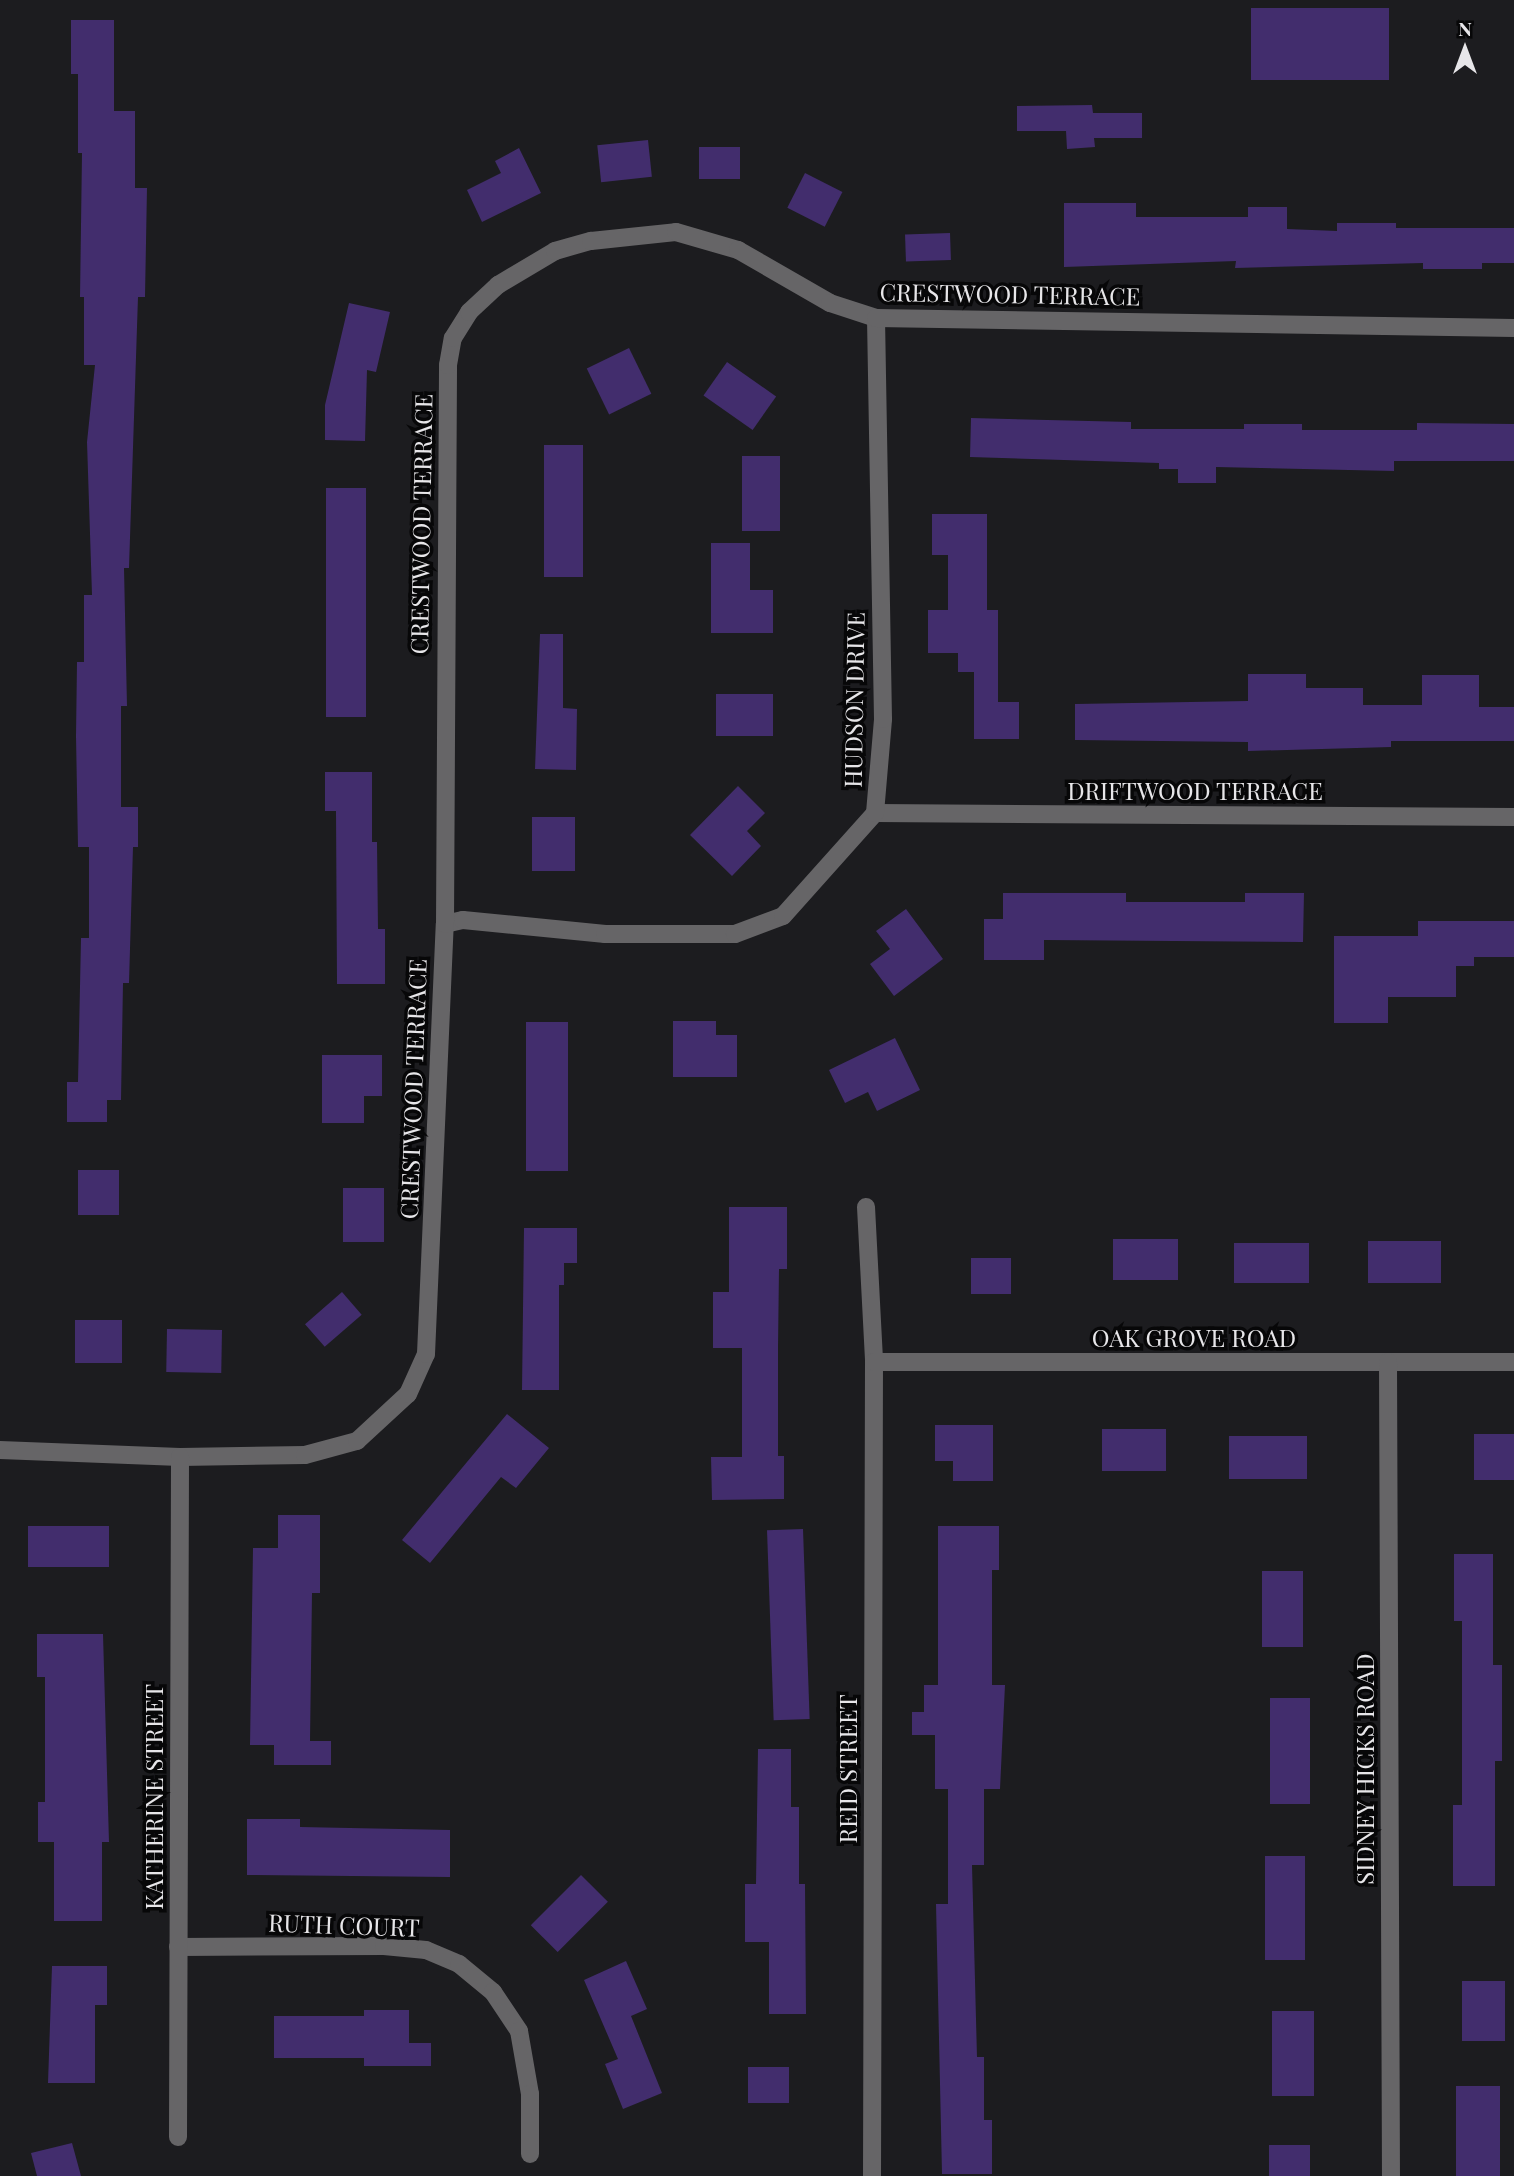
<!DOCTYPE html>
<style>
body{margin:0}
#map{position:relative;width:1514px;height:2176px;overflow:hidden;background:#1c1c1f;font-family:"Playfair Display",serif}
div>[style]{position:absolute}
.building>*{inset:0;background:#422d6d;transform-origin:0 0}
.minor>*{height:18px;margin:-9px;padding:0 9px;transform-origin:9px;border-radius:9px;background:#666567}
span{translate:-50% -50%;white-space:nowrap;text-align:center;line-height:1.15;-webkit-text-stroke:7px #070708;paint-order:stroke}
.street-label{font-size:24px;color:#e7e6e9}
.north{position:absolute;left:1430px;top:14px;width:70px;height:70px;-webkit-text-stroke:5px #070708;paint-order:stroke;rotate:0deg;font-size:19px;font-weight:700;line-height:28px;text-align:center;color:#e7e6e9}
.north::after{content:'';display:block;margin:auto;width:24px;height:32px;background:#e7e6e9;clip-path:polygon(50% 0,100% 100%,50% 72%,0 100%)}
</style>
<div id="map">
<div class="building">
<i style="left:1251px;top:8px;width:138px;height:72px"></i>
<i style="clip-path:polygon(71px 20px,114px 20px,114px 111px,135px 111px,135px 188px,147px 188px,145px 297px,138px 297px,129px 568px,124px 568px,127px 706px,121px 706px,121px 807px,138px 807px,138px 847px,133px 847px,129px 983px,123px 983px,121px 1100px,107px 1100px,107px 1122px,67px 1122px,67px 1082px,78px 1082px,81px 938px,89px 938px,89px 847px,78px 847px,76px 736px,77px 662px,84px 662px,84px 595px,92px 595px,87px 442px,95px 365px,84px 365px,84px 297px,80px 297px,82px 153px,78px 153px,78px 74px,71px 74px)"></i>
<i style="clip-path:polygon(1092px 105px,1093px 113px,1142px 113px,1142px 138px,1094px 138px,1095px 147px,1067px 149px,1066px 131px,1017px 131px,1017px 106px)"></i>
<i style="left:648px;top:140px;width:37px;height:51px;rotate:84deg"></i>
<i style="left:699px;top:147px;width:41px;height:32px"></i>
<i style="clip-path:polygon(519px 148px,541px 193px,482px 222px,467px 190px,501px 173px,495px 161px)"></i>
<i style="left:805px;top:173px;width:42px;height:39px;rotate:27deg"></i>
<i style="clip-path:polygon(1064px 203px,1136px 203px,1136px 217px,1248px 217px,1248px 207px,1287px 207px,1287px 229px,1337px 231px,1337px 223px,1396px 223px,1396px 228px,1514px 228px,1514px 263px,1482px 263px,1482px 269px,1423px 269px,1423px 263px,1235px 268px,1236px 261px,1064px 267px)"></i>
<i style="left:950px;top:233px;width:27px;height:45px;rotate:88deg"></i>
<i style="clip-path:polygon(349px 303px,390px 312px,376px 372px,367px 370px,365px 441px,325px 440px,325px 405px)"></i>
<i style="left:629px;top:348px;width:51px;height:47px;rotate:64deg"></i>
<i style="left:727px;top:362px;width:60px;height:41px;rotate:35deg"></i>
<i style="clip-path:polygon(971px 418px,1131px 422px,1131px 429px,1244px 429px,1244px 424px,1302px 424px,1302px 430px,1417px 430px,1417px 423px,1514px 424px,1514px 461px,1394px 461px,1394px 471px,1216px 467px,1216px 483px,1178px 483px,1178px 469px,1159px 469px,1159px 463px,970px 457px)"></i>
<i style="left:544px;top:445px;width:39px;height:132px"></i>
<i style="left:742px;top:456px;width:38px;height:75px"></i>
<i style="left:326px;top:488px;width:40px;height:229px"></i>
<i style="clip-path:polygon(932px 514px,987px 514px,987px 610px,998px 610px,998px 702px,1019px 702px,1019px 739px,974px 739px,974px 672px,958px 672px,958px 653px,928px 653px,928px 610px,948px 610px,948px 555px,932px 555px)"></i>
<i style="clip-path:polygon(711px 543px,750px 543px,750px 590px,773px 590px,773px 633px,711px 633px)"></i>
<i style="clip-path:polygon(540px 634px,563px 634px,563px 708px,577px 709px,576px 770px,535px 769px)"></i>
<i style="clip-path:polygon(1248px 674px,1306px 674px,1306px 688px,1363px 688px,1363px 705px,1422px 705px,1422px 675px,1479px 675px,1479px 707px,1514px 707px,1514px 741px,1391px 741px,1391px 747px,1248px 751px,1248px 742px,1075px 740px,1075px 704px,1248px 701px)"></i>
<i style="left:716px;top:694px;width:57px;height:42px"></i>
<i style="clip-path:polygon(325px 772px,372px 772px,372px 842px,377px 842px,378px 929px,385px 929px,385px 984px,337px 984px,336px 811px,325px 811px)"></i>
<i style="clip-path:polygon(738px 786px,765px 813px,747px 831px,761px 846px,732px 876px,690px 835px)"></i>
<i style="left:532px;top:817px;width:43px;height:54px"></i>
<i style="clip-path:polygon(1003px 893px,1126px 893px,1126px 902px,1245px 902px,1245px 893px,1304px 893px,1303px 942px,1044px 940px,1044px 960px,984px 960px,984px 919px,1003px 919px)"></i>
<i style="clip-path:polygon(906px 909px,943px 959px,894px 996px,870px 964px,890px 949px,876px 931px)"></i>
<i style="clip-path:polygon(1418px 921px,1514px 921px,1514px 957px,1474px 957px,1474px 966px,1456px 966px,1456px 997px,1388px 997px,1388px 1023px,1334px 1023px,1334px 936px,1418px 936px)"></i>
<i style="clip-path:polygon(673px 1021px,716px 1021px,716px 1035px,737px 1035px,737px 1077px,673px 1077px)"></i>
<i style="left:526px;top:1022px;width:42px;height:149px"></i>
<i style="clip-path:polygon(895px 1038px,920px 1090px,877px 1111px,868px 1092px,845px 1103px,829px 1070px)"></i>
<i style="clip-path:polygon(322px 1055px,382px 1055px,382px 1096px,364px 1096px,364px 1123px,322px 1123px)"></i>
<i style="left:78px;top:1170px;width:41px;height:45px"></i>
<i style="left:343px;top:1188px;width:41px;height:54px"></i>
<i style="clip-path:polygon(729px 1207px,787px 1207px,787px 1269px,779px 1269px,778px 1348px,778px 1456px,784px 1456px,784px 1499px,712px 1500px,711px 1457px,742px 1457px,742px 1348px,713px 1348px,713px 1292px,729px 1292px)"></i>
<i style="clip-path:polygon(524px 1228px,577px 1228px,577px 1263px,564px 1263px,564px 1285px,559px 1285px,559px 1390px,522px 1390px)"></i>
<i style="left:1113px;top:1239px;width:65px;height:41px"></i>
<i style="left:1368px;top:1241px;width:73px;height:42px"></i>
<i style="left:1234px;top:1243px;width:75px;height:40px"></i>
<i style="left:971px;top:1258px;width:40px;height:36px"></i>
<i style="left:342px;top:1292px;width:30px;height:49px;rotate:49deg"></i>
<i style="left:75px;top:1320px;width:47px;height:43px"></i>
<i style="left:167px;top:1329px;width:55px;height:43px;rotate:1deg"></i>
<i style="clip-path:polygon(507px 1414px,549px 1448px,516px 1488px,501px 1477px,430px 1563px,402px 1540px)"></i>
<i style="clip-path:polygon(935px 1425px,993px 1425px,993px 1481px,953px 1481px,953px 1461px,935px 1461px)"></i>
<i style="left:1102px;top:1429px;width:64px;height:42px"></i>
<i style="left:1474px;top:1434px;width:40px;height:46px"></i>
<i style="left:1229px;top:1436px;width:78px;height:43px"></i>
<i style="clip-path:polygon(278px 1515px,320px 1515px,320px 1593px,312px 1593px,310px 1741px,331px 1741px,331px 1765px,274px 1765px,274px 1745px,250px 1745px,253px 1548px,278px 1548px)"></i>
<i style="left:28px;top:1526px;width:81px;height:41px"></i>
<i style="clip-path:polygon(938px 1526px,999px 1526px,999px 1570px,992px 1570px,992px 1685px,1005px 1685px,1000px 1789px,984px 1789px,984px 1865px,972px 1865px,977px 2057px,984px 2057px,984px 2120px,992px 2120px,992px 2174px,942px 2174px,936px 1904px,948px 1904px,948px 1789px,935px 1789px,935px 1735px,912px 1735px,912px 1712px,924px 1712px,924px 1685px,938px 1685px)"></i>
<i style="left:803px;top:1529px;width:190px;height:36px;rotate:88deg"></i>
<i style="clip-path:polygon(1454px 1554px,1493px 1554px,1493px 1665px,1502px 1665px,1502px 1761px,1495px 1761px,1495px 1886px,1453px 1886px,1453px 1805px,1462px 1805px,1462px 1621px,1454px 1621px)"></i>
<i style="left:1262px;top:1571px;width:41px;height:76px"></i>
<i style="clip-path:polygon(37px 1634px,103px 1634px,109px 1842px,102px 1842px,102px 1921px,54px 1921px,54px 1842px,38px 1842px,38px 1802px,45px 1802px,45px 1677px,37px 1677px)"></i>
<i style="left:1270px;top:1698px;width:40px;height:106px"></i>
<i style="clip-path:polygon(758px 1749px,791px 1749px,791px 1807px,799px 1807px,799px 1884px,805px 1884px,806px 2014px,769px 2014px,769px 1942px,745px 1942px,745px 1884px,756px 1884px)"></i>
<i style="clip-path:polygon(247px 1819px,300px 1819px,300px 1827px,450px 1830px,450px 1877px,247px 1875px)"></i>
<i style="left:1265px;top:1856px;width:40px;height:104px"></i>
<i style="left:581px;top:1875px;width:38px;height:71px;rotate:45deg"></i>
<i style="clip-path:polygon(626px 1961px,647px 2009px,631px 2016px,662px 2093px,623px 2109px,605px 2064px,618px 2059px,584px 1980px)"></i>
<i style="clip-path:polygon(52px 1966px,107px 1966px,107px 2005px,95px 2005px,95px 2083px,48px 2083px)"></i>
<i style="left:1462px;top:1981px;width:43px;height:60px"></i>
<i style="clip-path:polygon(364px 2010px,409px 2010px,409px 2043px,431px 2043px,431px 2066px,364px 2066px,364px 2058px,274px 2058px,274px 2016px,364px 2016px)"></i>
<i style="left:1272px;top:2011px;width:42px;height:85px"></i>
<i style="left:748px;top:2067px;width:41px;height:36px"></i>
<i style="left:1456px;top:2086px;width:44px;height:90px"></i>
<i style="clip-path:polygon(72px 2143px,81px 2176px,37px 2176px,31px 2153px)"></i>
<i style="left:1269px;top:2145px;width:41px;height:31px"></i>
</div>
<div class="minor">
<i style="left:875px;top:813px;width:639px;rotate:0.36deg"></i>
<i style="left:445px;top:924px;width:18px;rotate:-13deg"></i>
<i style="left:463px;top:920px;width:143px;rotate:5.6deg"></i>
<i style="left:605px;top:934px;width:130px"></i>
<i style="left:735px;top:934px;width:51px;rotate:-20.6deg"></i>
<i style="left:783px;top:916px;width:138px;rotate:-48.2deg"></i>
<i style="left:875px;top:813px;width:94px;rotate:-85.1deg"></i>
<i style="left:883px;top:719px;width:401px;rotate:-91deg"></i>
<i style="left:866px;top:1207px;width:155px;rotate:87deg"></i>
<i style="left:874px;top:1362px;width:814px;rotate:90.14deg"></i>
<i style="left:874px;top:1362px;width:640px"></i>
<i style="left:1388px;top:1362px;width:814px;rotate:89.79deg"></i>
<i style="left:0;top:1450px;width:180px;rotate:2.2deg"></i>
<i style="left:180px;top:1457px;width:125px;rotate:-0.9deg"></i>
<i style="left:305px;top:1455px;width:54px;rotate:-15.1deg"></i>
<i style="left:357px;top:1441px;width:69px;rotate:-42.7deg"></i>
<i style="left:408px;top:1394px;width:44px;rotate:-65.8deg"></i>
<i style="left:426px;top:1354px;width:430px;rotate:-87.5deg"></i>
<i style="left:445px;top:924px;width:559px;rotate:-89.69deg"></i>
<i style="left:448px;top:365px;width:27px;rotate:-80deg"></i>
<i style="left:453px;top:338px;width:31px;rotate:-58deg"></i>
<i style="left:469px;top:312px;width:40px;rotate:-43deg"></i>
<i style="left:498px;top:285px;width:66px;rotate:-30.8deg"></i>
<i style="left:555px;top:251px;width:37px;rotate:-16deg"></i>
<i style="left:591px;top:241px;width:85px;rotate:-6deg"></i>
<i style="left:676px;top:232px;width:65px;rotate:16.2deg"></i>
<i style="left:738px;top:250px;width:106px;rotate:29.9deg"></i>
<i style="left:830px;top:303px;width:48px;rotate:18.1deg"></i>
<i style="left:876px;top:318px;width:638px;rotate:0.9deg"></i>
<i style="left:178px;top:1947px;width:206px;rotate:-0.3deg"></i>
<i style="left:384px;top:1946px;width:42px;rotate:5.4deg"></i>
<i style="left:426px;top:1950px;width:36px;rotate:23deg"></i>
<i style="left:459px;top:1964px;width:44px;rotate:39.5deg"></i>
<i style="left:493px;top:1992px;width:47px;rotate:56.3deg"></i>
<i style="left:519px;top:2031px;width:64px;rotate:80.1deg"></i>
<i style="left:530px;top:2094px;width:60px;rotate:90deg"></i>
<i style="left:178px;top:2137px;width:680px;rotate:-89.83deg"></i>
</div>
<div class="street-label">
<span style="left:1010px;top:294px;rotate:1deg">CRESTWOOD TERRACE</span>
<span style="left:421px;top:524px;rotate:-89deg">CRESTWOOD TERRACE</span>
<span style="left:854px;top:700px;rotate:-89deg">HUDSON DRIVE</span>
<span style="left:1195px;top:791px">DRIFTWOOD TERRACE</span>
<span style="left:413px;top:1089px;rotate:-88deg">CRESTWOOD TERRACE</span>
<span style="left:1194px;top:1338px">OAK GROVE ROAD</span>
<span style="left:848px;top:1769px;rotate:-90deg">REID STREET</span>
<span style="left:1365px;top:1769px;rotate:-90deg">SIDNEY HICKS ROAD</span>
<span style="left:154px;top:1797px;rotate:-90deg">KATHERINE STREET</span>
<span style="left:344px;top:1925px;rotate:2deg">RUTH COURT</span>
</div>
<div class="north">N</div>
</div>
